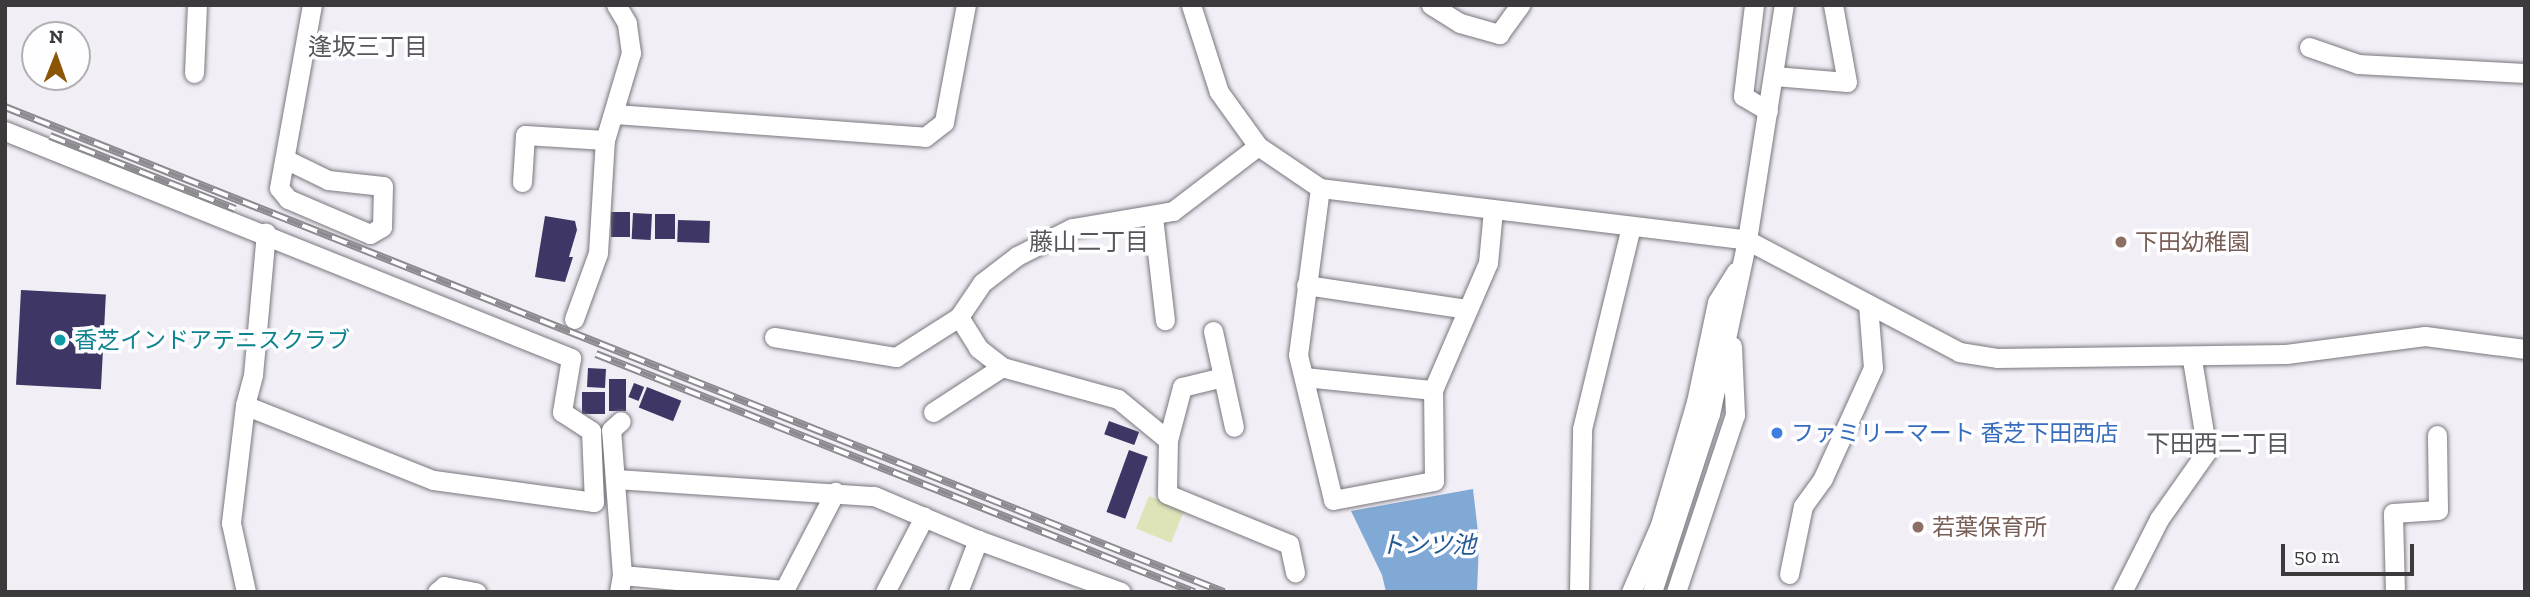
<!DOCTYPE html>
<meta charset="utf-8">
<style>
body{margin:0}
#map{position:relative;width:2530px;height:597px;overflow:hidden;background:#f2eef6;font-family:"Zilla Slab","Noto Sans JP",serif}
div>[style]{position:absolute}
.green>*{inset:0;background:#dfe4b8;transform-origin:0 0}
.water>*{inset:0;background:#80a9d5}
.building>*{inset:0;background:#3e3664;transform-origin:0 0}
.roads{filter:drop-shadow(0 0 2px #7a767d) drop-shadow(0 0 2px #7a767d)}
.minor>*{height:19px;margin:-9.5px;padding:0 9.5px;transform-origin:9.5px;border-radius:9.5px;background:#fff}
.rail>*{height:8px;margin-top:-4px;transform-origin:0;background:repeating-linear-gradient(90deg,#fefdff 0 16px,#8d8a90 0 32px);box-sizing:border-box;border-block:2px solid #8d8a90}
.dots>*{width:19px;height:19px;translate:-50% -50%;box-sizing:border-box;border:4px solid #fefdff;border-radius:50%}
span{translate:-50% -50%;white-space:nowrap;text-align:center;line-height:1.15;-webkit-text-stroke:7px #fefdff;paint-order:stroke}
.education-label{font-size:23px;color:#785e54}
.left{translate:0 -50%;text-align:left}
.culture-label{font-size:23px;color:#0d838f}
.shop-label{font-size:23px;color:#366cbe}
.neighbourhood-label{font-size:24px;color:#59555c}
.water-label{font-size:24px;color:#215a92;font-style:italic}
.frame{position:absolute;inset:0;border:7px solid #3c3a3d;pointer-events:none}
.north{position:absolute;left:21px;top:21px;width:70px;height:70px;box-sizing:border-box;background:#fefdff;border:2px solid #b0afb1;border-radius:50%;rotate:1deg;font-size:19px;font-weight:700;line-height:28px;text-align:center;color:#3c3a3d}
.north::after{content:'';display:block;margin:auto;width:24px;height:32px;background:#8b5505;clip-path:polygon(50% 0,100% 100%,50% 72%,0 100%)}
.scale{position:absolute;left:2281px;top:544px;width:133px;height:32px;box-sizing:border-box;border:4px solid #3c3a3d;border-top:0;padding-left:9px;font-size:21px;line-height:24px;white-space:nowrap;color:#3c3a3d;-webkit-text-stroke:5px #fefdff;paint-order:stroke}
</style>
<div id="map">
<div class="green">
<i style="left:1149px;top:496px;width:38px;height:35px;rotate:22deg"></i>
</div>
<div class="water">
<i style="clip-path:polygon(1473px 489px,1479px 541px,1477px 592px,1386px 592px,1382px 575px,1351px 511px)"></i>
</div>
<div class="building">
<i style="left:611px;top:212px;width:19px;height:25px"></i>
<i style="left:633px;top:213px;width:19px;height:26px;rotate:3deg"></i>
<i style="left:655px;top:214px;width:20px;height:25px"></i>
<i style="clip-path:polygon(545px 216px,575px 221px,577px 230px,569px 257px,573px 257px,565px 282px,535px 277px)"></i>
<i style="left:678px;top:220px;width:32px;height:22px;rotate:2deg"></i>
<i style="left:21px;top:290px;width:85px;height:95px;rotate:3deg"></i>
<i style="left:588px;top:368px;width:18px;height:19px;rotate:3deg"></i>
<i style="left:609px;top:379px;width:17px;height:32px"></i>
<i style="left:634px;top:383px;width:11px;height:15px;rotate:22deg"></i>
<i style="left:647px;top:387px;width:37px;height:22px;rotate:22deg"></i>
<i style="left:582px;top:392px;width:23px;height:22px"></i>
<i style="left:1109px;top:421px;width:32px;height:14px;rotate:20deg"></i>
<i style="left:1129px;top:450px;width:20px;height:66px;rotate:20deg"></i>
</div>
<div class="roads">
<div class="minor">
<i style="left:1191px;top:5px;width:91px;rotate:72.2deg"></i>
<i style="left:1219px;top:92px;width:67px;rotate:54.2deg"></i>
<i style="left:1258px;top:146px;width:75px;rotate:34.1deg"></i>
<i style="left:1320px;top:188px;width:430px;rotate:6.9deg"></i>
<i style="left:1747px;top:240px;width:240px;rotate:27.8deg"></i>
<i style="left:1959px;top:352px;width:38px;rotate:9deg"></i>
<i style="left:1997px;top:358px;width:289px;rotate:-0.8deg"></i>
<i style="left:2286px;top:354px;width:140px;rotate:-7.4deg"></i>
<i style="left:2425px;top:336px;width:101px;rotate:7.4deg"></i>
<i style="left:1431px;top:5px;width:34px;rotate:32deg"></i>
<i style="left:1460px;top:23px;width:41px;rotate:15.8deg"></i>
<i style="left:1499px;top:34px;width:36px;rotate:-54deg"></i>
<i style="left:1754px;top:5px;width:92px;rotate:96.9deg"></i>
<i style="left:1743px;top:96px;width:29px;rotate:31deg"></i>
<i style="left:2309px;top:47px;width:52px;rotate:19.1deg"></i>
<i style="left:2358px;top:64px;width:167px;rotate:3.1deg"></i>
<i style="left:194px;top:73px;width:68px;rotate:-87.5deg"></i>
<i style="left:1774px;top:76px;width:73px;rotate:4.7deg"></i>
<i style="left:1847px;top:82px;width:78px;rotate:-100.3deg"></i>
<i style="left:615px;top:114px;width:311px;rotate:4.2deg"></i>
<i style="left:925px;top:137px;width:24px;rotate:-38deg"></i>
<i style="left:944px;top:122px;width:119px;rotate:-79.4deg"></i>
<i style="left:5px;top:131px;width:610px;rotate:21.85deg"></i>
<i style="left:571px;top:358px;width:55px;rotate:99.5deg"></i>
<i style="left:562px;top:412px;width:35px;rotate:33deg"></i>
<i style="left:591px;top:431px;width:71px;rotate:87.6deg"></i>
<i style="left:594px;top:502px;width:162px;rotate:-172.2deg"></i>
<i style="left:433px;top:480px;width:202px;rotate:-158.3deg"></i>
<i style="left:245px;top:405px;width:119px;rotate:96.8deg"></i>
<i style="left:231px;top:523px;width:71px;rotate:77.7deg"></i>
<i style="left:1258px;top:146px;width:107px;rotate:142.6deg"></i>
<i style="left:1173px;top:211px;width:102px;rotate:170.4deg"></i>
<i style="left:1072px;top:228px;width:62px;rotate:153deg"></i>
<i style="left:1017px;top:256px;width:44px;rotate:142.4deg"></i>
<i style="left:982px;top:283px;width:41px;rotate:124.1deg"></i>
<i style="left:959px;top:317px;width:36px;rotate:58deg"></i>
<i style="left:978px;top:348px;width:31px;rotate:38deg"></i>
<i style="left:1002px;top:367px;width:120px;rotate:15.4deg"></i>
<i style="left:1118px;top:399px;width:65px;rotate:39.4deg"></i>
<i style="left:1168px;top:440px;width:54px;rotate:91.1deg"></i>
<i style="left:1167px;top:494px;width:132px;rotate:22.3deg"></i>
<i style="left:1289px;top:544px;width:29px;rotate:78deg"></i>
<i style="left:285px;top:159px;width:48px;rotate:26deg"></i>
<i style="left:328px;top:180px;width:55px;rotate:6.2deg"></i>
<i style="left:383px;top:186px;width:41px;rotate:91.4deg"></i>
<i style="left:382px;top:227px;width:14px;rotate:150deg"></i>
<i style="left:370px;top:234px;width:89px;rotate:-156.9deg"></i>
<i style="left:288px;top:199px;width:14px;rotate:-129deg"></i>
<i style="left:279px;top:188px;width:186px;rotate:-79.8deg"></i>
<i style="left:522px;top:182px;width:47px;rotate:-86.3deg"></i>
<i style="left:525px;top:135px;width:80px;rotate:3.6deg"></i>
<i style="left:1320px;top:188px;width:168px;rotate:97.5deg"></i>
<i style="left:1298px;top:355px;width:149px;rotate:76.4deg"></i>
<i style="left:1333px;top:500px;width:103px;rotate:-10.7deg"></i>
<i style="left:1434px;top:481px;width:91px;rotate:-90.6deg"></i>
<i style="left:1433px;top:390px;width:138px;rotate:-66.6deg"></i>
<i style="left:1488px;top:263px;width:53px;rotate:-84.6deg"></i>
<i style="left:1153px;top:217px;width:104px;rotate:83.4deg"></i>
<i style="left:1306px;top:285px;width:162px;rotate:8.5deg"></i>
<i style="left:574px;top:319px;width:70px;rotate:-70deg"></i>
<i style="left:598px;top:253px;width:113px;rotate:-86.5deg"></i>
<i style="left:605px;top:140px;width:91px;rotate:-73.4deg"></i>
<i style="left:631px;top:53px;width:30px;rotate:-98deg"></i>
<i style="left:627px;top:23px;width:21px;rotate:-121deg"></i>
<i style="left:1213px;top:331px;width:98px;rotate:77.7deg"></i>
<i style="left:774px;top:337px;width:124px;rotate:9.3deg"></i>
<i style="left:896px;top:357px;width:75px;rotate:-32.4deg"></i>
<i style="left:1304px;top:377px;width:130px;rotate:5.8deg"></i>
<i style="left:245px;top:405px;width:31px;rotate:-75deg"></i>
<i style="left:253px;top:375px;width:143px;rotate:-84.8deg"></i>
<i style="left:933px;top:412px;width:82px;rotate:-33.1deg"></i>
<i style="left:1168px;top:440px;width:55px;rotate:-75.2deg"></i>
<i style="left:1182px;top:387px;width:42px;rotate:-13.7deg"></i>
<i style="left:616px;top:479px;width:259px;rotate:3.8deg"></i>
<i style="left:874px;top:496px;width:113px;rotate:22.9deg"></i>
<i style="left:978px;top:540px;width:152px;rotate:20deg"></i>
<i style="left:1789px;top:574px;width:69px;rotate:-78.4deg"></i>
<i style="left:1803px;top:506px;width:34px;rotate:-54deg"></i>
<i style="left:1823px;top:478px;width:121px;rotate:-65.6deg"></i>
<i style="left:1873px;top:368px;width:63px;rotate:-94.5deg"></i>
<i style="left:622px;top:575px;width:163px;rotate:5.3deg"></i>
<i style="left:437px;top:592px;width:9px;rotate:-41deg"></i>
<i style="left:444px;top:586px;width:33px;rotate:11deg"></i>
<i style="left:619px;top:592px;width:17px;rotate:-80deg"></i>
<i style="left:622px;top:575px;width:145px;rotate:-94.3deg"></i>
<i style="left:611px;top:430px;width:13px;rotate:-42deg"></i>
<i style="left:783px;top:592px;width:113px;rotate:-62.5deg"></i>
<i style="left:885px;top:592px;width:85px;rotate:-62.5deg"></i>
<i style="left:958px;top:592px;width:56px;rotate:-69deg"></i>
<i style="left:1579px;top:592px;width:163px;rotate:-88.9deg"></i>
<i style="left:1582px;top:429px;width:208px;rotate:-76.4deg"></i>
<i style="left:1631px;top:592px;width:73px;rotate:-66.6deg"></i>
<i style="left:1660px;top:525px;width:128px;rotate:-73.7deg"></i>
<i style="left:1696px;top:402px;width:102px;rotate:-78.1deg"></i>
<i style="left:1717px;top:302px;width:36px;rotate:-58deg"></i>
<i style="left:1652px;top:592px;width:187px;rotate:-72deg"></i>
<i style="left:1710px;top:414px;width:178px;rotate:-78deg"></i>
<i style="left:1747px;top:240px;width:238px;rotate:-81.1deg"></i>
<i style="left:1676px;top:592px;width:187px;rotate:-71.6deg"></i>
<i style="left:1735px;top:415px;width:69px;rotate:-92.5deg"></i>
<i style="left:2122px;top:592px;width:82px;rotate:-63.1deg"></i>
<i style="left:2159px;top:519px;width:83px;rotate:-54.8deg"></i>
<i style="left:2207px;top:451px;width:93px;rotate:-99.3deg"></i>
<i style="left:2395px;top:592px;width:79px;rotate:-91.5deg"></i>
<i style="left:2393px;top:513px;width:45px;rotate:-3.8deg"></i>
<i style="left:2438px;top:510px;width:75px;rotate:-90.8deg"></i>
</div>
</div>
<div class="rail">
<i style="left:5px;top:107px;width:1312px;rotate:21.7deg"></i>
<i style="left:50px;top:136px;width:199px;rotate:21.5deg"></i>
<i style="left:596px;top:354px;width:644px;rotate:21.7deg"></i>
</div>
<div class="dots">
<i style="left:2121px;top:242px;background:#8d6e63"></i>
<i style="left:60px;top:340px;background:#0f9aa8"></i>
<i style="left:1777px;top:433px;background:#3f7fe0"></i>
<i style="left:1918px;top:527px;background:#8d6e63"></i>
</div>
<div class="education-label">
<span class="left" style="left:2135px;top:242px">下田幼稚園</span>
<span class="left" style="left:1932px;top:527px">若葉保育所</span>
</div>
<div class="culture-label">
<span class="left" style="left:74px;top:340px">香芝インドアテニスクラブ</span>
</div>
<div class="shop-label">
<span class="left" style="left:1791px;top:433px">ファミリーマート 香芝下田西店</span>
</div>
<div class="neighbourhood-label">
<span style="left:368px;top:47px">逢坂三丁目</span>
<span style="left:1089px;top:242px">藤山二丁目</span>
<span style="left:2218px;top:444px">下田西二丁目</span>
</div>
<div class="water-label">
<span style="left:1428px;top:545px">トンツ池</span>
</div>
<div class="frame"></div>
<div class="north">N</div>
<div class="scale">50 m</div>
</div>
